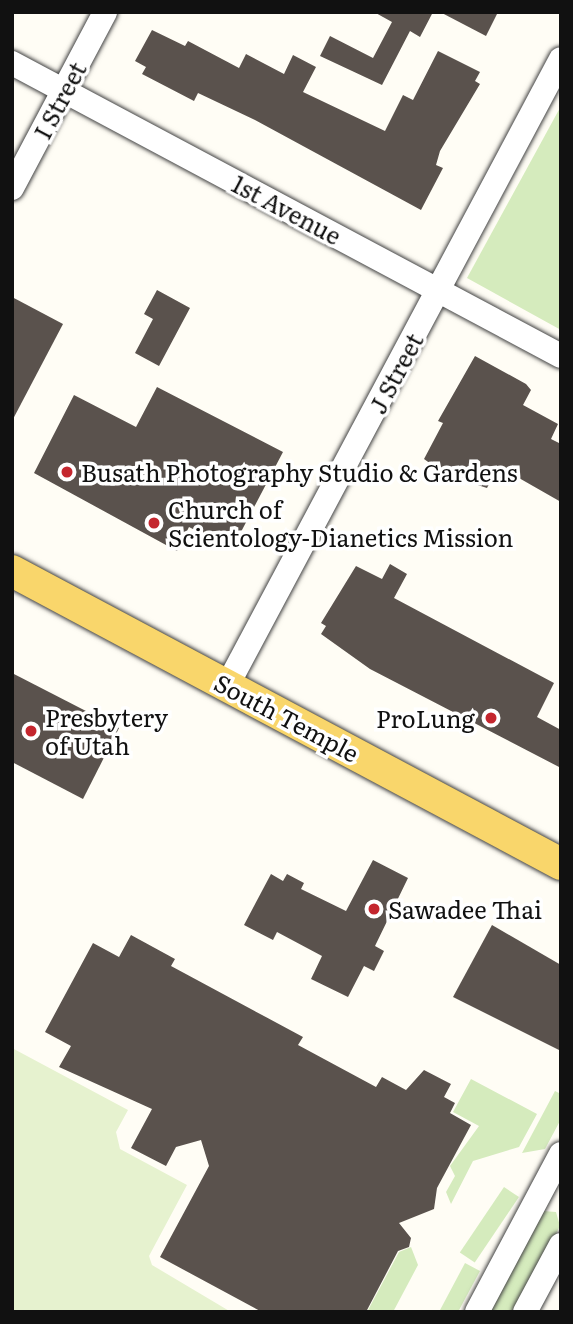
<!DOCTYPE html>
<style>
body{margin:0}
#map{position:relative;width:573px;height:1324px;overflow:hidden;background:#fffdf5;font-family:Literata,serif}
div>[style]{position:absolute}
.green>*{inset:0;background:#d5ebbd;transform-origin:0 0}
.pitch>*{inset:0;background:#e6f2cf}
.building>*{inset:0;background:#5a524d}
.roads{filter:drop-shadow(0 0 2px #444) drop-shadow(0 0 2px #444)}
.minor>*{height:24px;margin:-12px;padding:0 12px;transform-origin:12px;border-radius:12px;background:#fff}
.major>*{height:32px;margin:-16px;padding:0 16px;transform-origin:16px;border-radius:16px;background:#f9d66b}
.dots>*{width:19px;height:19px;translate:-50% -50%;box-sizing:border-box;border:4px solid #fff;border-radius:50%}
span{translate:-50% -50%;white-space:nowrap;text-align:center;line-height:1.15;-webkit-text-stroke:7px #fff;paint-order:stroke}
.street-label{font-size:24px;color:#111}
.poi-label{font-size:24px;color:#111}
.left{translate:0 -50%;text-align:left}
.right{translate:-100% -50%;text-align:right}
.frame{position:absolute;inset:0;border:14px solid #111;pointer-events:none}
</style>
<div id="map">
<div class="green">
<i style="clip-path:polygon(561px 106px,561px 330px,467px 278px)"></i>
<i style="clip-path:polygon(471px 1079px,537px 1114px,519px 1147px,473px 1161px,451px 1204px,446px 1192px,455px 1176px,450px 1166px,479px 1126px,453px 1112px)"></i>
<i style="clip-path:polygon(555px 1091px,561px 1094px,561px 1119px,545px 1149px,522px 1153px)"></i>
<i style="left:504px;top:1187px;width:18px;height:79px;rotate:34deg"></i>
<i style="clip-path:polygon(543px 1211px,556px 1212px,560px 1226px,515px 1312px,487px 1312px)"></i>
<i style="clip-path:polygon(411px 1247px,418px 1265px,393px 1312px,367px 1312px,399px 1252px)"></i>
<i style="clip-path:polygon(465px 1263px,480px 1271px,458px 1312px,439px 1312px)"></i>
</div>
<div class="pitch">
<i style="clip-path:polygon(12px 1048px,128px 1110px,116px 1132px,120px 1149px,187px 1185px,149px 1256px,152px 1265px,231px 1312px,12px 1312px)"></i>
</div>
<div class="building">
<i style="clip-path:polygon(374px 12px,433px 12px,420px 37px,410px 31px,382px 85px,320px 56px,330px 36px,373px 58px,392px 22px)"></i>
<i style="clip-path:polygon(440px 12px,498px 12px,486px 36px)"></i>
<i style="clip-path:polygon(152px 30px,185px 46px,188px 41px,239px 68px,246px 54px,284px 74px,293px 55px,316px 67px,303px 92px,385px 131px,403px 95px,413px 100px,438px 51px,480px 72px,475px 81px,480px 84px,440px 151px,436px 165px,443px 168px,421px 210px,255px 120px,198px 93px,194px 101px,142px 74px,146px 67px,135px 61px)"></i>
<i style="clip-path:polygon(157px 290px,190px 308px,159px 366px,135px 353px,153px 319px,144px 314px)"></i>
<i style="clip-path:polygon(12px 297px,63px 324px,12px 421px)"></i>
<i style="clip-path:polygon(475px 356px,526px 384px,531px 390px,523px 405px,558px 424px,551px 439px,561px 444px,561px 502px,505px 470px,498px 483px,491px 480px,487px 488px,462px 480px,459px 484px,424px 459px,443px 423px,438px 421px)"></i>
<i style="clip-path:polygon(157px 387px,283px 452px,232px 549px,189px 527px,177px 551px,34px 473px,74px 395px,136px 427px)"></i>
<i style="clip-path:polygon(390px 564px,407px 574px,394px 598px,554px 683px,537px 717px,561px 730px,561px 768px,370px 669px,321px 634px,326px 626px,321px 623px,356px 566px,382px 579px)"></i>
<i style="clip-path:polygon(12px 673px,119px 728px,83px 799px,12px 762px)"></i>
<i style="clip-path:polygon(373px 860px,408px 878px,375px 946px,384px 951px,374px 971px,364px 966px,348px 997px,311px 979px,322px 956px,277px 932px,273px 940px,244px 925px,271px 874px,283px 881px,287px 874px,304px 883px,301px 889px,346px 911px)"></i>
<i style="clip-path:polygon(492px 925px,561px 965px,561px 1051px,453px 997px)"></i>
<i style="clip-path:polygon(131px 935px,175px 959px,171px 966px,303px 1037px,298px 1045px,376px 1087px,382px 1077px,406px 1090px,424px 1070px,451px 1084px,444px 1097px,455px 1103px,450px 1113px,471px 1125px,437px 1188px,434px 1209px,399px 1223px,411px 1238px,409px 1247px,398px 1251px,366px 1312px,262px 1312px,160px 1257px,209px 1166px,201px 1140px,176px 1147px,166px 1166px,131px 1148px,152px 1109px,59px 1067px,71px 1046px,45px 1032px,93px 943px,119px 957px)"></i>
</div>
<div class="roads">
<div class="minor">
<i style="left:12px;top:63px;width:622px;rotate:28.09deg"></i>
<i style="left:12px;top:188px;width:199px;rotate:-62.1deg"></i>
<i style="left:227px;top:686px;width:710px;rotate:-61.96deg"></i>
<i style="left:477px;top:1312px;width:179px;rotate:-62deg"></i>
<i style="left:525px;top:1312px;width:76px;rotate:-61.8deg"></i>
</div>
<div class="major">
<i style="left:12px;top:571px;width:622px;rotate:28.09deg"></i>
</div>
</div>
<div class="dots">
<i style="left:67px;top:472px;background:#c4262e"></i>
<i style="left:154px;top:523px;background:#c4262e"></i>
<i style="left:491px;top:718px;background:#c4262e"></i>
<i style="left:31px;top:731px;background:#c4262e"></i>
<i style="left:374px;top:909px;background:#c4262e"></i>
</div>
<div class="street-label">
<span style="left:59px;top:100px;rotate:-62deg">I Street</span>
<span style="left:287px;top:209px;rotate:28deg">1st Avenue</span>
<span style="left:395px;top:373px;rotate:-62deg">J Street</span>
<span style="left:287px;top:717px;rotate:28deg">South Temple</span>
</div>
<div class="poi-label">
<span class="left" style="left:81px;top:472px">Busath Photography Studio &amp; Gardens</span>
<span class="left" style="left:168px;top:523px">Church of<br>Scientology-Dianetics Mission</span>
<span class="left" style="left:45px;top:731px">Presbytery<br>of Utah</span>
<span class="right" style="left:475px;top:718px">ProLung</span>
<span class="left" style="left:388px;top:909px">Sawadee Thai</span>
</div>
<div class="frame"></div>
</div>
